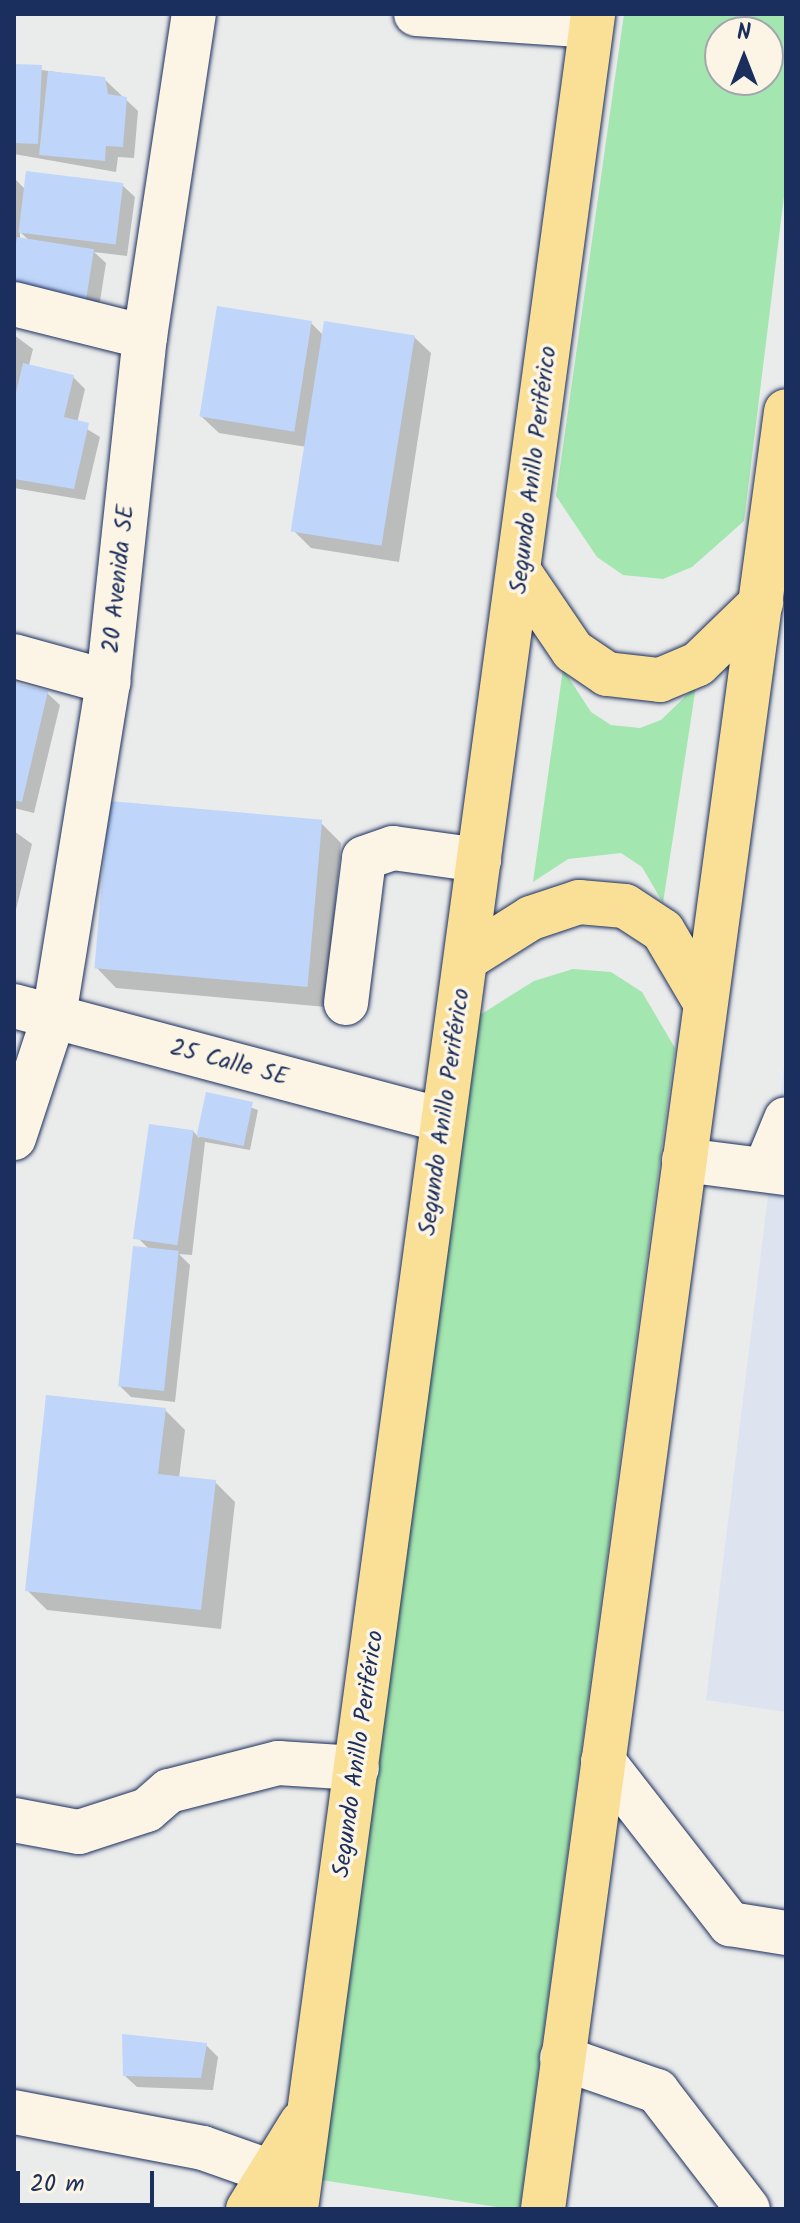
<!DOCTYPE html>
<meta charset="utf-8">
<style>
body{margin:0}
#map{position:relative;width:800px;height:2223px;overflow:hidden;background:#eaebeb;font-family:Kalam,sans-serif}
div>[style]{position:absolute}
.built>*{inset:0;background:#dde4f0}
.green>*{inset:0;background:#a4e6af}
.shadow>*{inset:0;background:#0003}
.building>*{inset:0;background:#bfd5fa;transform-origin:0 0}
.roads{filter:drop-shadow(0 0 2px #1b2f5e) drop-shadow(0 0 2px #1b2f5e)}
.minor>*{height:44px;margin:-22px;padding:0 22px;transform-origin:22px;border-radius:22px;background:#fcf5e5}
.major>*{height:44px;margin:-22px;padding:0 22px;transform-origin:22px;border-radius:22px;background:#fadf96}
span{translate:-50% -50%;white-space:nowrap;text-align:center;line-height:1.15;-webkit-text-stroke:7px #fcf5e5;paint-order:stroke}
.street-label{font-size:24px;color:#1b2f5e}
.frame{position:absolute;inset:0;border:16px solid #1b2f5e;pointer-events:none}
.north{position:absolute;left:704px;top:16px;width:80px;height:80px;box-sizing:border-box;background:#fcf5e5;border:2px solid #a2a6af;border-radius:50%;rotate:0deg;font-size:22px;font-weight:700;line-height:32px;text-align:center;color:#1b2f5e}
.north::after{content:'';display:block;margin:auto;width:28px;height:36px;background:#1b2f5e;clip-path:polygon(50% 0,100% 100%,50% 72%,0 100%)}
.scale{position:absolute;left:16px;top:2171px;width:138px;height:36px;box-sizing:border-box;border:4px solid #1b2f5e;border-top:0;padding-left:10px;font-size:24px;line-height:28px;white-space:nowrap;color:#1b2f5e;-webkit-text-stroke:6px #fcf5e5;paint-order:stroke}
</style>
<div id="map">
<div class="built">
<i style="clip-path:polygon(786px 1050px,786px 1712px,706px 1700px)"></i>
</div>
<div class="green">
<i style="clip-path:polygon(evenodd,624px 14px,786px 14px,786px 180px,744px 521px,692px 567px,663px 579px,623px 575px,597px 557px,556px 496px,624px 14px,720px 32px,768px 32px,768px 80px,720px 80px,720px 32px)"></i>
<i style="clip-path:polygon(563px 669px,591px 712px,611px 725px,640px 728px,661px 720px,696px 686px,663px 903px,642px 867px,621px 853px,568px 859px,533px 882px)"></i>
<i style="clip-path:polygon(573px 969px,611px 972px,642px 992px,675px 1048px,520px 2209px,510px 2209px,321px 2180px,480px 1015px,534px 981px)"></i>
</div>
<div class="shadow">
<i style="clip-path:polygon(14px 66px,104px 79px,138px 111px,134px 158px,118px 157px,116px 172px,14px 154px)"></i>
<i style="clip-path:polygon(evenodd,14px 178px,26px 190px,122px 185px,135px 197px,127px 256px,94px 252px,106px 263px,98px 314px,14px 295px,14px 178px,20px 232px,30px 241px,20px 240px,20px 232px)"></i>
<i style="clip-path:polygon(311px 323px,323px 335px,414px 337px,431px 353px,399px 562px,311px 548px,294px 531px,307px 447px,219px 433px,202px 417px)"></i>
<i style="clip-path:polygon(14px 335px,33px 349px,29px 365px,73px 377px,85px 389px,77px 423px,100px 437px,85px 500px,14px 488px)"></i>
<i style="clip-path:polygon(14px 685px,47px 693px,60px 705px,34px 813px,14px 808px)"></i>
<i style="clip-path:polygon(321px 823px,341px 843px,326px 1007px,116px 988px,96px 967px)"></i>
<i style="clip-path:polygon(14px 831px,32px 844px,14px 918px)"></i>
<i style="clip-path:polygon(208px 1094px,258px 1110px,250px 1150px,205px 1142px,192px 1255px,179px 1254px,190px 1265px,175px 1402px,131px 1397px,119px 1385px,150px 1250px,138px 1238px,193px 1131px,199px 1138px)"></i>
<i style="clip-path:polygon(165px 1410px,185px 1430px,179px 1478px,215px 1482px,235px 1502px,221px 1629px,47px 1610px,27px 1590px)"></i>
<i style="clip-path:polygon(206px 2045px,218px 2057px,213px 2090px,137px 2087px,124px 2075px)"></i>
</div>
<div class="building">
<i style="clip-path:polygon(14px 64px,42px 65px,38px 144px,14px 143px)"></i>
<i style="clip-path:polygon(48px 71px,105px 77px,108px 94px,127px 97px,123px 147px,106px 146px,105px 161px,39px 155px)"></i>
<i style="left:26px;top:171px;width:98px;height:62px;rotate:7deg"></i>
<i style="left:17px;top:237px;width:78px;height:56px;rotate:9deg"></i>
<i style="left:217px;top:306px;width:96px;height:112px;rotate:9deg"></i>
<i style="left:324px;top:321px;width:92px;height:213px;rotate:9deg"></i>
<i style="clip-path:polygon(23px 363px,74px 375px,64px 417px,89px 423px,74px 489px,14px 479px,14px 401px)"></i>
<i style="clip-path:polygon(14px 683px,48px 691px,22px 802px,14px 800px)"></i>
<i style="left:109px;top:801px;width:214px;height:168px;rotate:5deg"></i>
<i style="left:206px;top:1092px;width:48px;height:45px;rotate:12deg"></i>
<i style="left:149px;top:1124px;width:45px;height:116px;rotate:8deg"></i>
<i style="left:133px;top:1246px;width:46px;height:141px;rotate:6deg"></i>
<i style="clip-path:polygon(46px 1395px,166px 1408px,158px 1474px,216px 1480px,201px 1610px,25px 1591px)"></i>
<i style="clip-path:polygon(122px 2034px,207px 2043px,201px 2078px,123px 2076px)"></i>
</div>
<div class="roads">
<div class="minor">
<i style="left:416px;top:14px;width:175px;rotate:3.9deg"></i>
<i style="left:14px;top:304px;width:135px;rotate:14.1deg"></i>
<i style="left:14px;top:656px;width:98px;rotate:15.5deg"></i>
<i style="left:346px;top:1003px;width:146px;rotate:-82.9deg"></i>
<i style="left:364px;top:858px;width:31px;rotate:-19deg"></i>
<i style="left:393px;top:848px;width:87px;rotate:7.9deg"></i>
<i style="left:14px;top:1006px;width:444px;rotate:14.9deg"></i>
<i style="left:14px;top:1138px;width:128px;rotate:-71.8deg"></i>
<i style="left:54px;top:1016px;width:338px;rotate:-80.8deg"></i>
<i style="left:108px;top:682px;width:347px;rotate:-83.9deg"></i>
<i style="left:145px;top:337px;width:327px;rotate:-81.4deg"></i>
<i style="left:684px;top:1160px;width:103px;rotate:7.3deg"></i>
<i style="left:765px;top:1170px;width:55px;rotate:-67.6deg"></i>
<i style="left:603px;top:1761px;width:207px;rotate:52.1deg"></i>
<i style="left:730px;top:1924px;width:57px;rotate:9.1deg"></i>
<i style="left:14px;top:1820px;width:66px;rotate:10.5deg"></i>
<i style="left:79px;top:1832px;width:71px;rotate:-17.9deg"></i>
<i style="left:147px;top:1810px;width:29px;rotate:-41deg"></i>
<i style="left:169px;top:1791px;width:113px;rotate:-14.4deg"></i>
<i style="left:278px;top:1763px;width:79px;rotate:3.6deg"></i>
<i style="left:562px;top:2058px;width:101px;rotate:19.2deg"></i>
<i style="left:657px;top:2091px;width:149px;rotate:52.4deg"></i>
<i style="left:14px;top:2112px;width:192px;rotate:10.8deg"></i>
<i style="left:203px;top:2148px;width:72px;rotate:19.4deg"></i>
</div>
<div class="major">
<i style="left:520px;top:573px;width:94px;rotate:55.8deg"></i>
<i style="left:573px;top:651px;width:41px;rotate:34.1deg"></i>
<i style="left:607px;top:674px;width:53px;rotate:6.5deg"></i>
<i style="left:660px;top:680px;width:41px;rotate:-22.8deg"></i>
<i style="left:698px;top:664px;width:88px;rotate:-44.1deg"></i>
<i style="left:466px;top:959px;width:77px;rotate:-32.2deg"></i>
<i style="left:531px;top:918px;width:51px;rotate:-18.4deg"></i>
<i style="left:579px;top:902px;width:46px;rotate:5deg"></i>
<i style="left:625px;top:906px;width:45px;rotate:33.3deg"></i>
<i style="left:663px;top:931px;width:79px;rotate:59.5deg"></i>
<i style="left:248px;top:2209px;width:102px;rotate:-58.2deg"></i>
<i style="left:296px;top:2209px;width:2215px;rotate:-82.29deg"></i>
<i style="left:543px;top:2209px;width:1814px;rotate:-82.3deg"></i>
</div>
</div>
<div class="street-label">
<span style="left:534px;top:470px;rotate:-83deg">Segundo Anillo Periférico</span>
<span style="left:119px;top:579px;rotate:-84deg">20 Avenida SE</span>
<span style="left:229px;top:1063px;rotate:15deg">25 Calle SE</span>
<span style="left:445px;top:1112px;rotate:-82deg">Segundo Anillo Periférico</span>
<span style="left:359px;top:1754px;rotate:-82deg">Segundo Anillo Periférico</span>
</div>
<div class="frame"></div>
<div class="north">N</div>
<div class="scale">20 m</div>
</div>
